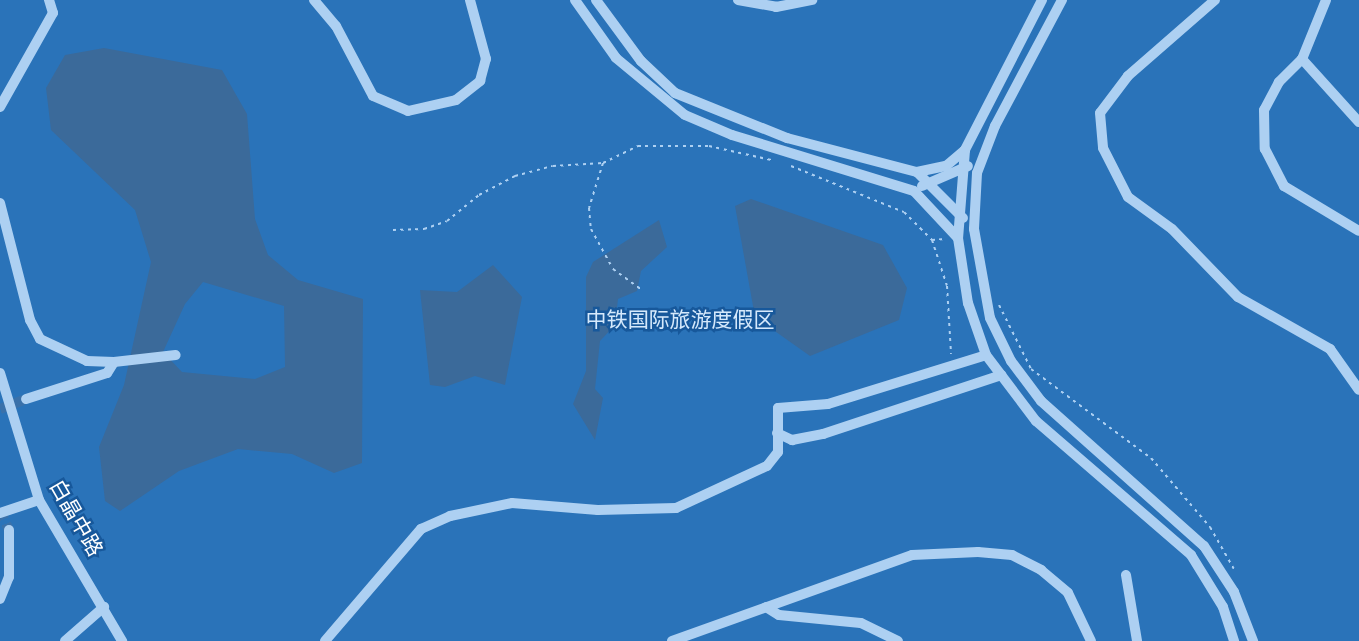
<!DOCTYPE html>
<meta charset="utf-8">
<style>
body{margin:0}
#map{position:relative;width:1359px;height:641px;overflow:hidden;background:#17589b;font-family:"DM Sans","Noto Sans SC",sans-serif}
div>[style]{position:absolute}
.green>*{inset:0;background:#2a73b9;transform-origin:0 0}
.water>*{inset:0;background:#3b6a9a}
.minor-tunnel>*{height:10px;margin-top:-5px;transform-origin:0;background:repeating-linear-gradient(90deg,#3a71aa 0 10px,transparent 0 15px)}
.path>*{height:2px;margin-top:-1px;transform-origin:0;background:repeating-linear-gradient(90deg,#add0f2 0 3px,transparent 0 7.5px)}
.minor>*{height:10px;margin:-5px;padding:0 5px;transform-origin:5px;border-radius:5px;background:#add0f2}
span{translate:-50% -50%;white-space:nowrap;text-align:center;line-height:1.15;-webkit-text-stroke:5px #17589b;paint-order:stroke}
.park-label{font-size:21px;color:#d5e9fc}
.street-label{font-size:21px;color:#fff}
</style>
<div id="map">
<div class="green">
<i style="left:0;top:0;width:1359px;height:641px"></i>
</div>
<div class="water">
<i style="clip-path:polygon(evenodd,104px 48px,222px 70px,247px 114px,255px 219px,268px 255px,298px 280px,363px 299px,362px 463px,334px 473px,292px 454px,238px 449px,179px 471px,120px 511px,105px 501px,99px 447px,124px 385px,151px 262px,135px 210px,51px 130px,46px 88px,65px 55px,104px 48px,203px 282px,284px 306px,285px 367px,255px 379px,182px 372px,163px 352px,185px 304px,203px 282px)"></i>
<i style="clip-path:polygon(751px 199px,883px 245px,907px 288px,899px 320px,810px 356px,755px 317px,735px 206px)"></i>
<i style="clip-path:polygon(659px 220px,667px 247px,641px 271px,637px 291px,618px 299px,615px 325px,600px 341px,595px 389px,603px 398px,595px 440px,573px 404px,586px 371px,586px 277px,593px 262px)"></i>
<i style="clip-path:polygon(493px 265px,522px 297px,505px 385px,475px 376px,445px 387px,430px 385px,420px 290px,457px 292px)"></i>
</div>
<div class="minor-tunnel">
<i style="left:0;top:409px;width:28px;rotate:-21deg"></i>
<i style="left:0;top:510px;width:22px;rotate:66deg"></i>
</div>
<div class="path">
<i style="left:603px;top:163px;width:47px;rotate:107.3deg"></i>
<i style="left:589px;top:208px;width:21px;rotate:85deg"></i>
<i style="left:591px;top:229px;width:46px;rotate:61.2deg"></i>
<i style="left:613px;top:269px;width:36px;rotate:36deg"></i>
<i style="left:791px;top:166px;width:122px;rotate:22.2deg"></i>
<i style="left:904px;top:212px;width:40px;rotate:45deg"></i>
<i style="left:932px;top:240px;width:48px;rotate:71.9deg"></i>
<i style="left:947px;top:286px;width:68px;rotate:86.6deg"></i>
<i style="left:393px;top:230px;width:31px;rotate:-2deg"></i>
<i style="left:424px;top:229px;width:24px;rotate:-19deg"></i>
<i style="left:447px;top:221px;width:41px;rotate:-39.1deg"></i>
<i style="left:479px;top:195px;width:41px;rotate:-27.8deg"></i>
<i style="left:515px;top:176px;width:39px;rotate:-15deg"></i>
<i style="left:553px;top:166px;width:50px;rotate:-3.4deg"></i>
<i style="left:603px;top:163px;width:39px;rotate:-26deg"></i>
<i style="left:638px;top:146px;width:71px"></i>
<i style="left:709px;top:146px;width:64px;rotate:12.7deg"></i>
<i style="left:932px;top:240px;width:13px;rotate:-4deg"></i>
<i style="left:999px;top:305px;width:72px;rotate:63.4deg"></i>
<i style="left:1031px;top:369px;width:149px;rotate:36.6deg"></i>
<i style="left:1151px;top:458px;width:91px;rotate:49.5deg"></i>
<i style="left:1210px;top:527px;width:48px;rotate:60.3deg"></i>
</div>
<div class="minor">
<i style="left:314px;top:0;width:34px;rotate:50deg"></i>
<i style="left:336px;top:26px;width:79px;rotate:62.1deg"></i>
<i style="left:373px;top:96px;width:38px;rotate:23deg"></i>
<i style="left:408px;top:111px;width:49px;rotate:-12.9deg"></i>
<i style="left:456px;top:100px;width:31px;rotate:-38deg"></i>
<i style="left:480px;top:81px;width:23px;rotate:-75deg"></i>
<i style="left:486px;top:59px;width:61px;rotate:-105.2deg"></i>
<i style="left:575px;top:0;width:71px;rotate:54.7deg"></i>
<i style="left:616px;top:58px;width:89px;rotate:39.6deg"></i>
<i style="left:685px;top:115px;width:51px;rotate:23.1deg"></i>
<i style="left:732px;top:135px;width:190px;rotate:17.1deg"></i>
<i style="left:914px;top:191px;width:64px;rotate:46.9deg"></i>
<i style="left:596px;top:0;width:76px;rotate:53.6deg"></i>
<i style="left:641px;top:61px;width:47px;rotate:43.3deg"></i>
<i style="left:675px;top:93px;width:121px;rotate:21.9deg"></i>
<i style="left:787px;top:138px;width:134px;rotate:14.7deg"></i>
<i style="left:917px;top:172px;width:30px;rotate:-12deg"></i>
<i style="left:946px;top:166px;width:25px;rotate:-40deg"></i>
<i style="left:738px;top:0;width:39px;rotate:10deg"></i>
<i style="left:776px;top:7px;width:37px;rotate:-11deg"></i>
<i style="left:1042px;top:0;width:169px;rotate:117.2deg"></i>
<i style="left:965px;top:150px;width:88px;rotate:94.5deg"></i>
<i style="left:958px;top:238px;width:66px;rotate:81.3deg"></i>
<i style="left:968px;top:303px;width:55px;rotate:70.9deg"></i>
<i style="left:986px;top:355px;width:83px;rotate:52.9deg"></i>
<i style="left:1036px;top:421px;width:205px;rotate:40.8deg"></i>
<i style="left:1191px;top:555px;width:61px;rotate:58.4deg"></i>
<i style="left:1223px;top:607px;width:36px;rotate:72deg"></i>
<i style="left:1062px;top:0;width:143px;rotate:118deg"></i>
<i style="left:995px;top:126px;width:50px;rotate:111deg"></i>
<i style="left:977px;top:173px;width:56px;rotate:93.1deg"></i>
<i style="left:974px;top:229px;width:90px;rotate:79.8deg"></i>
<i style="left:990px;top:318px;width:48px;rotate:64deg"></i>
<i style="left:1011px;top:361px;width:50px;rotate:53.1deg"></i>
<i style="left:1041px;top:401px;width:218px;rotate:41.7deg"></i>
<i style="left:1204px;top:546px;width:55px;rotate:56.9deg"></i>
<i style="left:1234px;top:592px;width:53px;rotate:68.8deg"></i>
<i style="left:1215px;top:0;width:116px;rotate:138.9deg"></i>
<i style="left:1128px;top:76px;width:46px;rotate:127.1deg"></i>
<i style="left:1100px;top:113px;width:35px;rotate:85deg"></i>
<i style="left:1103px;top:148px;width:55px;rotate:63deg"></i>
<i style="left:1128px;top:197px;width:54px;rotate:36deg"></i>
<i style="left:1172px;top:229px;width:95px;rotate:45.9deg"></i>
<i style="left:1238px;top:297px;width:106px;rotate:29.5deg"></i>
<i style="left:1330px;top:349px;width:50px;rotate:54.7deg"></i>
<i style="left:1326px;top:0;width:64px;rotate:112.1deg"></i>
<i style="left:1302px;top:59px;width:85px;rotate:47.9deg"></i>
<i style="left:1302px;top:59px;width:33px;rotate:135deg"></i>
<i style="left:1279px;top:82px;width:32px;rotate:118deg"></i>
<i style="left:1264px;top:110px;width:39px;rotate:89deg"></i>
<i style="left:1265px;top:149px;width:42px;rotate:62.8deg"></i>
<i style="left:1284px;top:186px;width:87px;rotate:31deg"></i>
<i style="left:0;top:107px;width:108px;rotate:-60.6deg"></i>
<i style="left:53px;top:13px;width:14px;rotate:-107deg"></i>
<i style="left:917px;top:172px;width:65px;rotate:45deg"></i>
<i style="left:922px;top:186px;width:50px;rotate:-23.5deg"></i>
<i style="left:0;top:203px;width:121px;rotate:75.6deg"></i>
<i style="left:30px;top:320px;width:21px;rotate:62deg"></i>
<i style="left:40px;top:339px;width:52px;rotate:25.1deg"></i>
<i style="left:87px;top:361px;width:27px;rotate:2deg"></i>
<i style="left:114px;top:362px;width:13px;rotate:122deg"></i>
<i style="left:107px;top:373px;width:85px;rotate:162.2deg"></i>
<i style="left:114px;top:362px;width:62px;rotate:-6.4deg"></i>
<i style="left:0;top:373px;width:133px;rotate:72.9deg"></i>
<i style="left:39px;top:500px;width:164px;rotate:59.5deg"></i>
<i style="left:777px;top:433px;width:17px;rotate:25deg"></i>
<i style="left:792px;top:440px;width:32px;rotate:-11deg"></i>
<i style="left:823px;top:434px;width:188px;rotate:-18.3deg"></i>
<i style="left:0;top:513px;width:41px;rotate:-18.4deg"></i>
<i style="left:1126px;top:575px;width:67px;rotate:80.5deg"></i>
<i style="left:0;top:599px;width:24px;rotate:-68deg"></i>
<i style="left:9px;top:577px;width:47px;rotate:-90deg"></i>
<i style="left:766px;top:607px;width:15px;rotate:32deg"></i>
<i style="left:779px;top:615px;width:82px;rotate:5.6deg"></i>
<i style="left:861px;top:623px;width:41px;rotate:25.9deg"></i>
<i style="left:65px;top:641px;width:52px;rotate:-41.1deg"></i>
<i style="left:325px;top:641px;width:148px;rotate:-49.4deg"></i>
<i style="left:421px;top:529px;width:32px;rotate:-24deg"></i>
<i style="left:450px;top:516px;width:63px;rotate:-11.8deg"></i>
<i style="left:512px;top:503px;width:86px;rotate:4.7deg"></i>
<i style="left:598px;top:510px;width:78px;rotate:-1.5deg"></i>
<i style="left:676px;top:508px;width:100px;rotate:-24.8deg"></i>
<i style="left:767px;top:466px;width:18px;rotate:-52deg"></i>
<i style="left:778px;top:452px;width:44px;rotate:-90deg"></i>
<i style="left:778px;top:408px;width:50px;rotate:-4.6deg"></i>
<i style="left:828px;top:404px;width:165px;rotate:-17.2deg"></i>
<i style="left:672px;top:641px;width:255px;rotate:-19.7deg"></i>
<i style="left:912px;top:555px;width:66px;rotate:-2.6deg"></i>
<i style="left:978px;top:552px;width:34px;rotate:5deg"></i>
<i style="left:1012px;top:555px;width:33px;rotate:27deg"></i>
<i style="left:1041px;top:570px;width:35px;rotate:40deg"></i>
<i style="left:1068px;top:593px;width:53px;rotate:64.4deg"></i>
</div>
<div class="park-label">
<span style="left:680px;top:320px">中铁国际旅游度假区</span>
</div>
<div class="street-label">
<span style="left:76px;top:518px;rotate:60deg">白晶中路</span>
</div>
</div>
